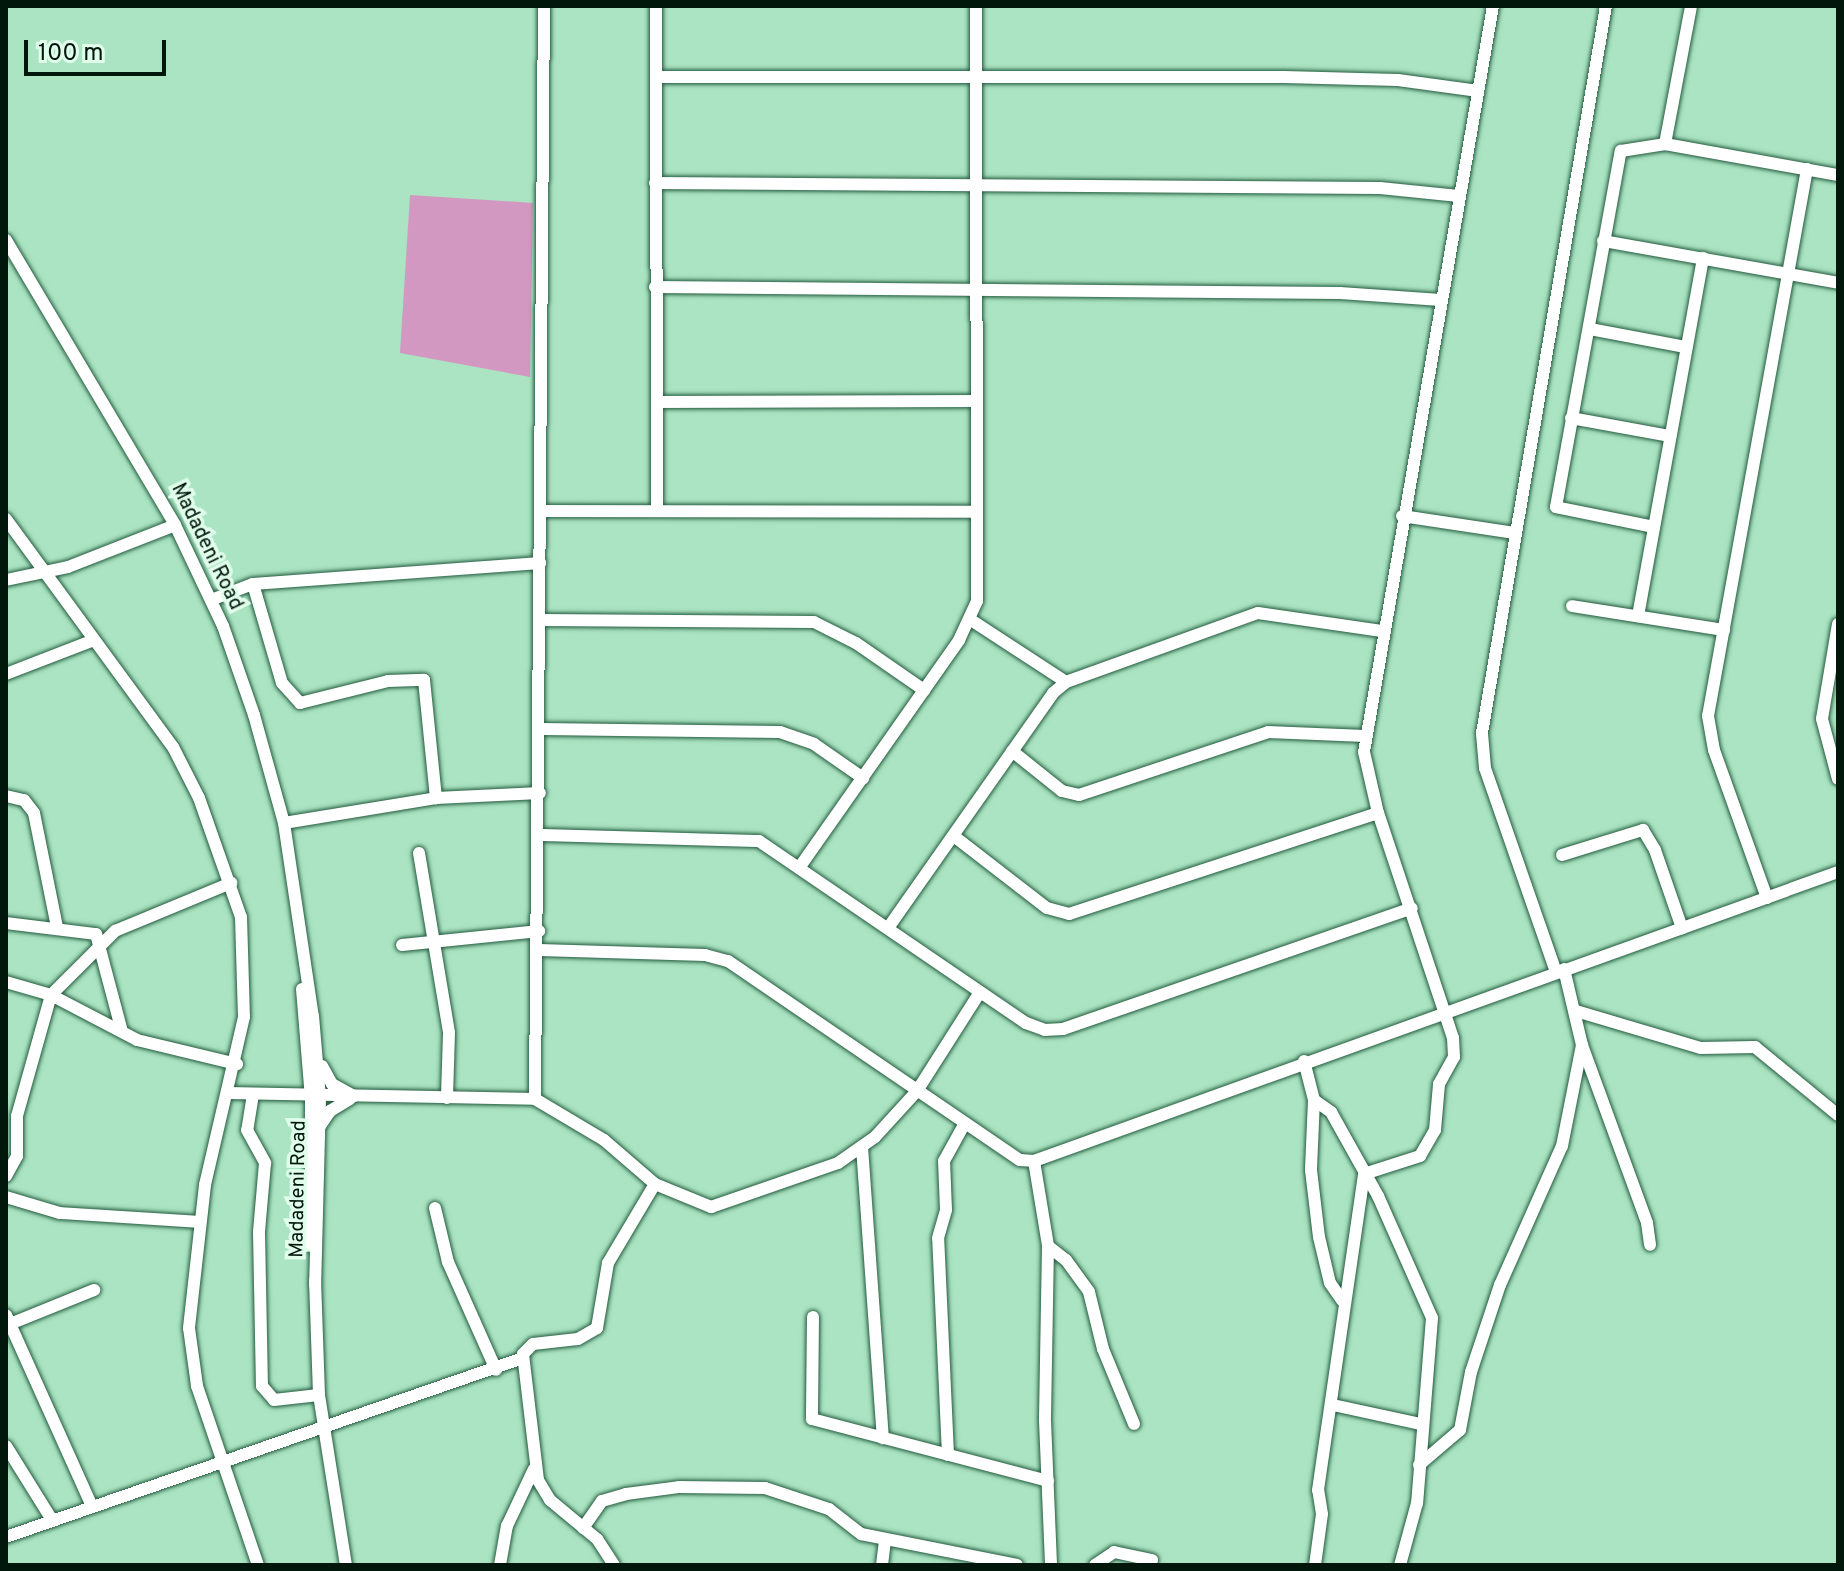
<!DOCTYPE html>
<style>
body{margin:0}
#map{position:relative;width:1844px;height:1571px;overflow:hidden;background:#aae4c2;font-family:Overpass,sans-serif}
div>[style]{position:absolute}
.green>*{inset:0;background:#d398c1}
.roads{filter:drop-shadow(0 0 2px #235b3e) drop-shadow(0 0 2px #235b3e)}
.minor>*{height:12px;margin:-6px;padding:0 6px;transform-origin:6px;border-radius:6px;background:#fff}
span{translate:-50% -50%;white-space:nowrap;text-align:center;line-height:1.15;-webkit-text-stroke:7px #e1feec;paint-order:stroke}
.street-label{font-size:20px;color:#02170c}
.frame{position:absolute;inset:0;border:8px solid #02170c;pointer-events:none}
.scale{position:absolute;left:24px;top:40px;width:142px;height:36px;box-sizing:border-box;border:4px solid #02170c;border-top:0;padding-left:10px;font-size:24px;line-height:28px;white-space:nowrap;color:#02170c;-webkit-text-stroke:6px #e1feec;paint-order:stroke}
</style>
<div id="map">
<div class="green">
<i style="clip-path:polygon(410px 195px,533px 203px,530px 377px,400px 353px)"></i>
</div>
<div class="roads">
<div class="minor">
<i style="left:656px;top:6px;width:505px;rotate:89.89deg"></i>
<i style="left:656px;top:77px;width:628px"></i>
<i style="left:1284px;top:77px;width:114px;rotate:1.5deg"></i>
<i style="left:1398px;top:80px;width:81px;rotate:7.8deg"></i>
<i style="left:1665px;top:144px;width:140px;rotate:-79.3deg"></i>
<i style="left:655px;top:183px;width:725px;rotate:0.4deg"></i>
<i style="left:1380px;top:188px;width:79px;rotate:5.8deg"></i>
<i style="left:6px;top:240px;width:331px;rotate:59.3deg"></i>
<i style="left:175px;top:525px;width:112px;rotate:64.6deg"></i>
<i style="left:223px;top:626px;width:94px;rotate:70.8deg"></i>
<i style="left:254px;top:715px;width:112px;rotate:74.5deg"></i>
<i style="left:284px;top:823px;width:195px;rotate:81.5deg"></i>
<i style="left:313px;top:1016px;width:82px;rotate:85.1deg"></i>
<i style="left:320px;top:1098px;width:187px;rotate:91.5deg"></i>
<i style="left:1603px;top:241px;width:239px;rotate:10.1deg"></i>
<i style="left:655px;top:287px;width:685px;rotate:0.5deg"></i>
<i style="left:1340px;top:293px;width:101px;rotate:4deg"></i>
<i style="left:1590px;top:329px;width:97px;rotate:10.7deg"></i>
<i style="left:658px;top:402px;width:316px;rotate:-0.2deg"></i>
<i style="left:1571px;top:418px;width:101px;rotate:10.3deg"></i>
<i style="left:541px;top:511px;width:435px;rotate:0.1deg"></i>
<i style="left:1402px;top:516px;width:114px;rotate:8.6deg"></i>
<i style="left:6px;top:519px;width:283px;rotate:53.8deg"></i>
<i style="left:173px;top:747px;width:57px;rotate:63deg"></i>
<i style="left:199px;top:798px;width:126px;rotate:70.6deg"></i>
<i style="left:241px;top:917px;width:100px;rotate:88.3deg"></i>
<i style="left:244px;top:1017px;width:172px;rotate:103.1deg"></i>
<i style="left:205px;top:1185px;width:144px;rotate:96.4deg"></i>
<i style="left:189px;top:1328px;width:59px;rotate:82.1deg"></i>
<i style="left:197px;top:1386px;width:189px;rotate:71.2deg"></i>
<i style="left:1654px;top:527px;width:100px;rotate:-168.5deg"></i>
<i style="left:1556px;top:507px;width:362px;rotate:-79.7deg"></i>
<i style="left:1621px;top:151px;width:45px;rotate:-9deg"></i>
<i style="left:1665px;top:144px;width:176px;rotate:10.2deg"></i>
<i style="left:6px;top:580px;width:63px;rotate:-11.8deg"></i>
<i style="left:68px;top:567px;width:115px;rotate:-21.4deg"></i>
<i style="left:253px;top:584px;width:103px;rotate:73.7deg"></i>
<i style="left:282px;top:683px;width:27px;rotate:48deg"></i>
<i style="left:300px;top:703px;width:91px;rotate:-14deg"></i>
<i style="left:388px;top:681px;width:36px;rotate:-2deg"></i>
<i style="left:424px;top:680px;width:119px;rotate:84.2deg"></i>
<i style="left:211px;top:600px;width:45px;rotate:-20.9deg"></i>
<i style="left:253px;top:584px;width:288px;rotate:-4.2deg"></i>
<i style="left:1572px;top:606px;width:154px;rotate:9deg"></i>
<i style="left:1638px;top:616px;width:364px;rotate:-79.7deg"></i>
<i style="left:540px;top:620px;width:274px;rotate:0.4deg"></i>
<i style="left:814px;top:622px;width:47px;rotate:26.6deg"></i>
<i style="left:856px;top:643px;width:83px;rotate:34.7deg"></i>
<i style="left:971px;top:620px;width:113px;rotate:33.1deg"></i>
<i style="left:1838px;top:624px;width:96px;rotate:99.6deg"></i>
<i style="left:1822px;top:719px;width:62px;rotate:75.1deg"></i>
<i style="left:6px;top:674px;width:94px;rotate:-21.1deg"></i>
<i style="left:541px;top:729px;width:239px;rotate:0.7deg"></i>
<i style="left:780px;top:732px;width:36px;rotate:19deg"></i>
<i style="left:814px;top:744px;width:60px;rotate:34.8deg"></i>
<i style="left:1012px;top:751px;width:64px;rotate:38.7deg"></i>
<i style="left:1062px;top:791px;width:17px;rotate:13deg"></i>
<i style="left:1079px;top:795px;width:199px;rotate:-18.4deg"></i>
<i style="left:1268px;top:732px;width:97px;rotate:2.4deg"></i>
<i style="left:6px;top:796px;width:18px;rotate:13deg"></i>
<i style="left:24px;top:800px;width:16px;rotate:52deg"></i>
<i style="left:34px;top:813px;width:116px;rotate:78.6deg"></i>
<i style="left:284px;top:823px;width:154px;rotate:-9.3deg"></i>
<i style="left:436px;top:798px;width:104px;rotate:-2.8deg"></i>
<i style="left:540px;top:835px;width:219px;rotate:1.6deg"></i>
<i style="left:759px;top:841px;width:323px;rotate:34.3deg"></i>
<i style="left:1026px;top:1023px;width:20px;rotate:20deg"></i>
<i style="left:1045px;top:1030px;width:18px;rotate:-3deg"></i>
<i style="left:1063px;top:1029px;width:369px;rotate:-19.1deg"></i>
<i style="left:955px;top:837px;width:116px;rotate:37.7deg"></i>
<i style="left:1047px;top:908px;width:23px;rotate:15deg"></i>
<i style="left:1069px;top:914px;width:325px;rotate:-18.1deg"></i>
<i style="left:419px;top:853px;width:182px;rotate:80.5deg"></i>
<i style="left:449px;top:1033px;width:65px;rotate:91.8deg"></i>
<i style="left:1562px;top:855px;width:85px;rotate:-17.2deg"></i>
<i style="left:1643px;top:830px;width:23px;rotate:59deg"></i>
<i style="left:1655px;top:850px;width:83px;rotate:70.9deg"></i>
<i style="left:799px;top:868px;width:279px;rotate:-54.9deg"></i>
<i style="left:959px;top:640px;width:43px;rotate:-65.2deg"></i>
<i style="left:977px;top:601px;width:595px;rotate:-90.1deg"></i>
<i style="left:1767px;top:898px;width:157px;rotate:-109.7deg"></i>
<i style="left:1714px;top:750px;width:35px;rotate:-100deg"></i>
<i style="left:1708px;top:716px;width:556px;rotate:-79.74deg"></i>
<i style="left:6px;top:923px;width:91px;rotate:7deg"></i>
<i style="left:96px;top:934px;width:101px;rotate:75.1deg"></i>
<i style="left:888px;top:928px;width:287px;rotate:-54.9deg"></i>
<i style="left:1053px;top:693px;width:17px;rotate:-40deg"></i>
<i style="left:1066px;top:682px;width:204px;rotate:-19.8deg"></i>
<i style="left:1258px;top:613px;width:125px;rotate:8.3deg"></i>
<i style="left:402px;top:945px;width:138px;rotate:-5.8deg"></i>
<i style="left:539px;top:950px;width:166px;rotate:1.7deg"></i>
<i style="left:705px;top:955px;width:24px;rotate:15deg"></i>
<i style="left:728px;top:961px;width:353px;rotate:34.3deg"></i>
<i style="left:1020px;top:1160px;width:14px;rotate:4deg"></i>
<i style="left:1034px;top:1161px;width:854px;rotate:-19.77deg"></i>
<i style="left:1564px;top:969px;width:78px;rotate:76.7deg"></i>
<i style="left:1582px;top:1045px;width:189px;rotate:69.9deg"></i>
<i style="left:1647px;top:1223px;width:22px;rotate:82deg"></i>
<i style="left:1556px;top:972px;width:216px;rotate:-109.2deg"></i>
<i style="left:1485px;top:768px;width:35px;rotate:-95deg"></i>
<i style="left:1482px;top:733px;width:737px;rotate:-80.32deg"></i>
<i style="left:6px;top:982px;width:47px;rotate:16.1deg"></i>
<i style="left:51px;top:995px;width:97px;rotate:27.6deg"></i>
<i style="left:137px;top:1040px;width:103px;rotate:13.5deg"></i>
<i style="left:302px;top:989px;width:109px;rotate:85.3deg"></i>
<i style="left:311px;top:1098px;width:148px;rotate:90deg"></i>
<i style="left:1576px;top:1011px;width:130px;rotate:16.5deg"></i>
<i style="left:1701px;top:1048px;width:54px;rotate:-1.1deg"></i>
<i style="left:1755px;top:1047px;width:107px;rotate:39.3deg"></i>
<i style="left:1304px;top:1061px;width:40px;rotate:75.6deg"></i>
<i style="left:1314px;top:1100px;width:70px;rotate:92.5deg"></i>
<i style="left:1311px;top:1170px;width:67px;rotate:83.2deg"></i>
<i style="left:1319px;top:1237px;width:47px;rotate:76.6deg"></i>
<i style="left:1330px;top:1283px;width:21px;rotate:55deg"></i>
<i style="left:322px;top:1066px;width:21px;rotate:61deg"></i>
<i style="left:332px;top:1084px;width:25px;rotate:29deg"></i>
<i style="left:229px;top:1093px;width:306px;rotate:1.1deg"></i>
<i style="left:535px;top:1099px;width:1093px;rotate:-89.53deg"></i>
<i style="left:253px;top:1094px;width:36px;rotate:99deg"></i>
<i style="left:247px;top:1130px;width:38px;rotate:61deg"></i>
<i style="left:265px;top:1163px;width:69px;rotate:95deg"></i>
<i style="left:259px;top:1232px;width:154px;rotate:88.9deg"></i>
<i style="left:262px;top:1386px;width:18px;rotate:49deg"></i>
<i style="left:274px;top:1400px;width:45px;rotate:-6.3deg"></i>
<i style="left:535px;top:1099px;width:80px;rotate:30.7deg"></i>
<i style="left:604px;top:1140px;width:67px;rotate:40.8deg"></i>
<i style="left:655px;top:1184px;width:61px;rotate:22.3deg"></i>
<i style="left:711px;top:1207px;width:134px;rotate:-19.1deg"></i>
<i style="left:838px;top:1163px;width:45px;rotate:-35.1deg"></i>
<i style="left:875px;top:1137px;width:62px;rotate:-47.6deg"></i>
<i style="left:917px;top:1091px;width:117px;rotate:-57.5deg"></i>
<i style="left:1314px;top:1100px;width:21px;rotate:35deg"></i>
<i style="left:1331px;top:1112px;width:96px;rotate:60.8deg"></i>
<i style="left:1378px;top:1196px;width:133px;rotate:66.1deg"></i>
<i style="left:1432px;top:1318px;width:186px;rotate:94.6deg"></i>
<i style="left:1417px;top:1503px;width:64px;rotate:105.3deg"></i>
<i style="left:320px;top:1126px;width:18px;rotate:-56deg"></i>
<i style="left:330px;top:1111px;width:23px;rotate:-31deg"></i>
<i style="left:862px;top:1147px;width:292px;rotate:85.9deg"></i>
<i style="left:1034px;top:1161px;width:86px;rotate:80.6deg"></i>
<i style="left:1048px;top:1246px;width:175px;rotate:91deg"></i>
<i style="left:1045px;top:1421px;width:144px;rotate:87.6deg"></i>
<i style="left:6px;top:1176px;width:23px;rotate:-61deg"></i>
<i style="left:17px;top:1156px;width:40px;rotate:-90deg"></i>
<i style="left:17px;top:1116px;width:126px;rotate:-74.3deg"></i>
<i style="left:51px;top:995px;width:91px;rotate:-45deg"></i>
<i style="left:115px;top:931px;width:126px;rotate:-22.5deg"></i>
<i style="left:6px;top:1197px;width:56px;rotate:16.5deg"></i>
<i style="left:60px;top:1213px;width:139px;rotate:3.7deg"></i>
<i style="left:435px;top:1208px;width:56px;rotate:76.5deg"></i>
<i style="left:448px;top:1262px;width:118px;rotate:66deg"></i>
<i style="left:1048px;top:1246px;width:23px;rotate:38deg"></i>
<i style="left:1066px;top:1260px;width:39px;rotate:54deg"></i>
<i style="left:1089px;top:1292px;width:59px;rotate:76.2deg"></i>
<i style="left:1103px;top:1349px;width:81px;rotate:67.5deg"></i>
<i style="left:315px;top:1280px;width:115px;rotate:88deg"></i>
<i style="left:319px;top:1395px;width:172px;rotate:81deg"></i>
<i style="left:6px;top:1315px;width:209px;rotate:65.8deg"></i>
<i style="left:813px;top:1317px;width:102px;rotate:90.6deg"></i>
<i style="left:812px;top:1419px;width:244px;rotate:14.7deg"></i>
<i style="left:10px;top:1324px;width:91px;rotate:-22deg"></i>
<i style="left:1333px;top:1405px;width:89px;rotate:12.3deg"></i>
<i style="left:6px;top:1446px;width:87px;rotate:58.1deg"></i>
<i style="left:948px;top:1455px;width:217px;rotate:-92.6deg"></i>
<i style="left:938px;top:1238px;width:29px;rotate:-74deg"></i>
<i style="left:946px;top:1210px;width:49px;rotate:-92.3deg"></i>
<i style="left:944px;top:1161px;width:43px;rotate:-61.1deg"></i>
<i style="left:1419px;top:1465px;width:54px;rotate:-40.5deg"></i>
<i style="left:1460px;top:1430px;width:59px;rotate:-79.3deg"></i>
<i style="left:1471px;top:1372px;width:92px;rotate:-71.6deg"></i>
<i style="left:1500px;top:1285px;width:152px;rotate:-66deg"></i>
<i style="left:1562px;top:1146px;width:103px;rotate:-78.8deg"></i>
<i style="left:583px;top:1528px;width:33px;rotate:-55deg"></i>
<i style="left:602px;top:1501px;width:25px;rotate:-16deg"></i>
<i style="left:626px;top:1494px;width:53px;rotate:-7.5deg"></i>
<i style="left:679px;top:1487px;width:86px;rotate:0.7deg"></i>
<i style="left:765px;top:1488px;width:67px;rotate:18.2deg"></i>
<i style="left:829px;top:1509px;width:41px;rotate:38deg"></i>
<i style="left:861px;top:1534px;width:159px;rotate:11.2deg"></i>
<i style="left:6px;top:1537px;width:547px;rotate:-19.1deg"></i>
<i style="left:500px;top:1565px;width:40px;rotate:-80deg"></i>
<i style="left:507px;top:1526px;width:63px;rotate:-64.7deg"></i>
<i style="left:614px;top:1565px;width:31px;rotate:-123deg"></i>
<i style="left:597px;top:1539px;width:61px;rotate:-140.3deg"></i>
<i style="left:550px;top:1500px;width:23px;rotate:-121deg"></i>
<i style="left:538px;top:1480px;width:127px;rotate:-96.8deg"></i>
<i style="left:523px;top:1354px;width:14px;rotate:-45deg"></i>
<i style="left:533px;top:1344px;width:45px;rotate:-6.3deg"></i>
<i style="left:578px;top:1339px;width:22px;rotate:-30deg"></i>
<i style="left:597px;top:1328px;width:66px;rotate:-80.4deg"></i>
<i style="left:608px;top:1263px;width:92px;rotate:-59.3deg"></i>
<i style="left:882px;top:1565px;width:26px;rotate:-83deg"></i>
<i style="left:1095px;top:1565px;width:23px;rotate:-34deg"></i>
<i style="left:1114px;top:1552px;width:39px;rotate:12deg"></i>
<i style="left:1315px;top:1565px;width:51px;rotate:-82.2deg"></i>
<i style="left:1322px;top:1514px;width:24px;rotate:-99deg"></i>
<i style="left:1318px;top:1490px;width:319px;rotate:-81.7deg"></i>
<i style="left:1364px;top:1174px;width:59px;rotate:-17.8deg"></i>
<i style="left:1420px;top:1156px;width:30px;rotate:-60deg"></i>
<i style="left:1435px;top:1130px;width:46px;rotate:-85deg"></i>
<i style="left:1439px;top:1084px;width:31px;rotate:-61deg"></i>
<i style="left:1454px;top:1057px;width:19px;rotate:-93deg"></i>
<i style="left:1453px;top:1038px;width:237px;rotate:-108.4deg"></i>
<i style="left:1378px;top:813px;width:63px;rotate:-102.9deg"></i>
<i style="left:1364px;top:752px;width:757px;rotate:-80.19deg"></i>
</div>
</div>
<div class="street-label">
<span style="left:206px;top:547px;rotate:64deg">Madadeni Road</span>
<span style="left:299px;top:1189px;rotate:-89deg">Madadeni Road</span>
</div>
<div class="frame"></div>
<div class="scale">100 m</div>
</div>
